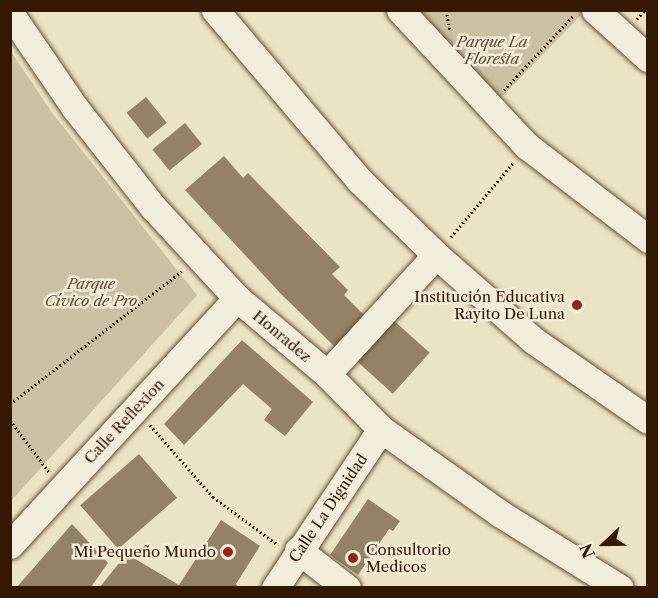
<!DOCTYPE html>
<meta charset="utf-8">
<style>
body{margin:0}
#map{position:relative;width:658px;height:598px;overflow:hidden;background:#ebe3c5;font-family:"Libre Caslon Text",serif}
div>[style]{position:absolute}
.green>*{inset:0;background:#ccc0a4}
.building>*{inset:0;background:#938268;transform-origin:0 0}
.path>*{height:3px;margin-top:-1.5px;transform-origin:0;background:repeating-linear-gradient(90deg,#341804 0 1.5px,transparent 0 4.5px)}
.roads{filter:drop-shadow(0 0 2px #624b34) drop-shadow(0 0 2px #624b34)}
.minor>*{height:27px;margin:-13.5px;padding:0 13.5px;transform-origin:13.5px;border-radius:13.5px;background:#f2edd9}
.dots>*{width:16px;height:16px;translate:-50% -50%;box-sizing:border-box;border:3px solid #f2edd9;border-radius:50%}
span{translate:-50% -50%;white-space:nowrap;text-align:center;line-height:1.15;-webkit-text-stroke:5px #f2edd9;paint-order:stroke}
.park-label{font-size:15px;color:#624a34;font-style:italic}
.poi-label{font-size:15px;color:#341804}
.right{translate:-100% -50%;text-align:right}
.left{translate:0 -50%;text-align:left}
.street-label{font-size:15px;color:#341804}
.frame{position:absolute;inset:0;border:12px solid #341804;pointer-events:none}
.north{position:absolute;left:574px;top:514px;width:60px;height:60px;-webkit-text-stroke:4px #f2edd9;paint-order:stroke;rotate:248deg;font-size:16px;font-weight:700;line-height:24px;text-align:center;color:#341804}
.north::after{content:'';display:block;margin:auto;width:21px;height:27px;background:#341804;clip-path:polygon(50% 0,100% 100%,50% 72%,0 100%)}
</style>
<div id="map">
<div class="green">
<i style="clip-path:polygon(581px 10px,583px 13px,492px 107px,403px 11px)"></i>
<i style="clip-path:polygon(10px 50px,53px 114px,197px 295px,11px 501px)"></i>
</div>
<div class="building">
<i style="left:146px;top:97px;width:33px;height:25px;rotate:51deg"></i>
<i style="left:185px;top:123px;width:27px;height:42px;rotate:51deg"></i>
<i style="clip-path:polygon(224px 156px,243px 178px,248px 173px,340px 267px,332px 274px,348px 290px,344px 295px,366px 317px,336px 348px,280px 293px,185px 190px)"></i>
<i style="left:391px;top:318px;width:52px;height:55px;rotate:42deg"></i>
<i style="clip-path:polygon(242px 340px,313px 402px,285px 436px,264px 420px,272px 409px,243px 384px,184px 445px,164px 424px)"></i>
<i style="left:139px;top:454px;width:58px;height:78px;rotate:49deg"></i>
<i style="clip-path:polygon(368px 499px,400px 521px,393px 531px,389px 529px,358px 575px,330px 555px)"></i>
<i style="clip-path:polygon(221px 520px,260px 546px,236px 584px,239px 588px,99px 588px,128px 552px,132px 557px,179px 585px)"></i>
<i style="clip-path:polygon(72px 524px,108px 563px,91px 587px,16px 588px)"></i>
</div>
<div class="path">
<i style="left:446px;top:10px;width:20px;rotate:79deg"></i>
<i style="left:637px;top:19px;width:12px;rotate:-48deg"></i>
<i style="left:504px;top:90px;width:101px;rotate:-47deg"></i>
<i style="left:451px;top:237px;width:98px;rotate:-50deg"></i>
<i style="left:10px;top:404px;width:217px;rotate:-37.7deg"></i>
<i style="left:10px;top:420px;width:65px;rotate:53.1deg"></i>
<i style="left:150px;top:425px;width:96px;rotate:48.8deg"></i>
<i style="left:213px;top:497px;width:81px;rotate:36.4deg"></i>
</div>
<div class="roads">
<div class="minor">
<i style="left:215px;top:10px;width:223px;rotate:49.7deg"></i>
<i style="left:359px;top:180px;width:107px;rotate:44.2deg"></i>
<i style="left:436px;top:255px;width:129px;rotate:41.2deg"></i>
<i style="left:533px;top:340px;width:140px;rotate:34.8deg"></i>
<i style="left:400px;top:10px;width:186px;rotate:47deg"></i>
<i style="left:527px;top:146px;width:153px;rotate:37.5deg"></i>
<i style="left:595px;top:10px;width:72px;rotate:42.2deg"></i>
<i style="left:10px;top:13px;width:115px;rotate:55.6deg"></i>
<i style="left:75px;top:108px;width:126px;rotate:51.8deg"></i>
<i style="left:153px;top:207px;width:124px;rotate:47.3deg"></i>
<i style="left:237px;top:298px;width:118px;rotate:40.2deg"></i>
<i style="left:327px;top:374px;width:77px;rotate:45.5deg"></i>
<i style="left:381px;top:429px;width:145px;rotate:35.4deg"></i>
<i style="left:499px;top:513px;width:142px;rotate:31.8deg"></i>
<i style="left:327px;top:374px;width:161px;rotate:-47.5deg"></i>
<i style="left:10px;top:545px;width:335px;rotate:-47.4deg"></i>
<i style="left:298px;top:550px;width:62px;rotate:37.8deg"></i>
<i style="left:275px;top:588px;width:191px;rotate:-56.3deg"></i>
</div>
</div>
<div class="dots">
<i style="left:577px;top:305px;background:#8f2418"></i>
<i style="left:228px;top:552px;background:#8f2418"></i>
<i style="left:353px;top:558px;background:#8f2418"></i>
</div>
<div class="park-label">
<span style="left:492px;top:50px">Parque La<br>Floresta</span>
<span style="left:91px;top:292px">Parque<br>Cívico de Pro</span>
</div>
<div class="poi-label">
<span class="right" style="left:565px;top:305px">Institución Educativa<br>Rayito De Luna</span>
<span class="left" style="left:366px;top:558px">Consultorio<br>Medicos</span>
<span class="right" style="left:216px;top:552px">Mi Pequeño Mundo</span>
</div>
<div class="street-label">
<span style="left:282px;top:336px;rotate:40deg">Honradez</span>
<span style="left:124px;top:421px;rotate:-47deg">Calle Reflexion</span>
<span style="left:328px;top:508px;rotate:-56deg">Calle La Dignidad</span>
</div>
<div class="frame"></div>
<div class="north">N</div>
</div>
